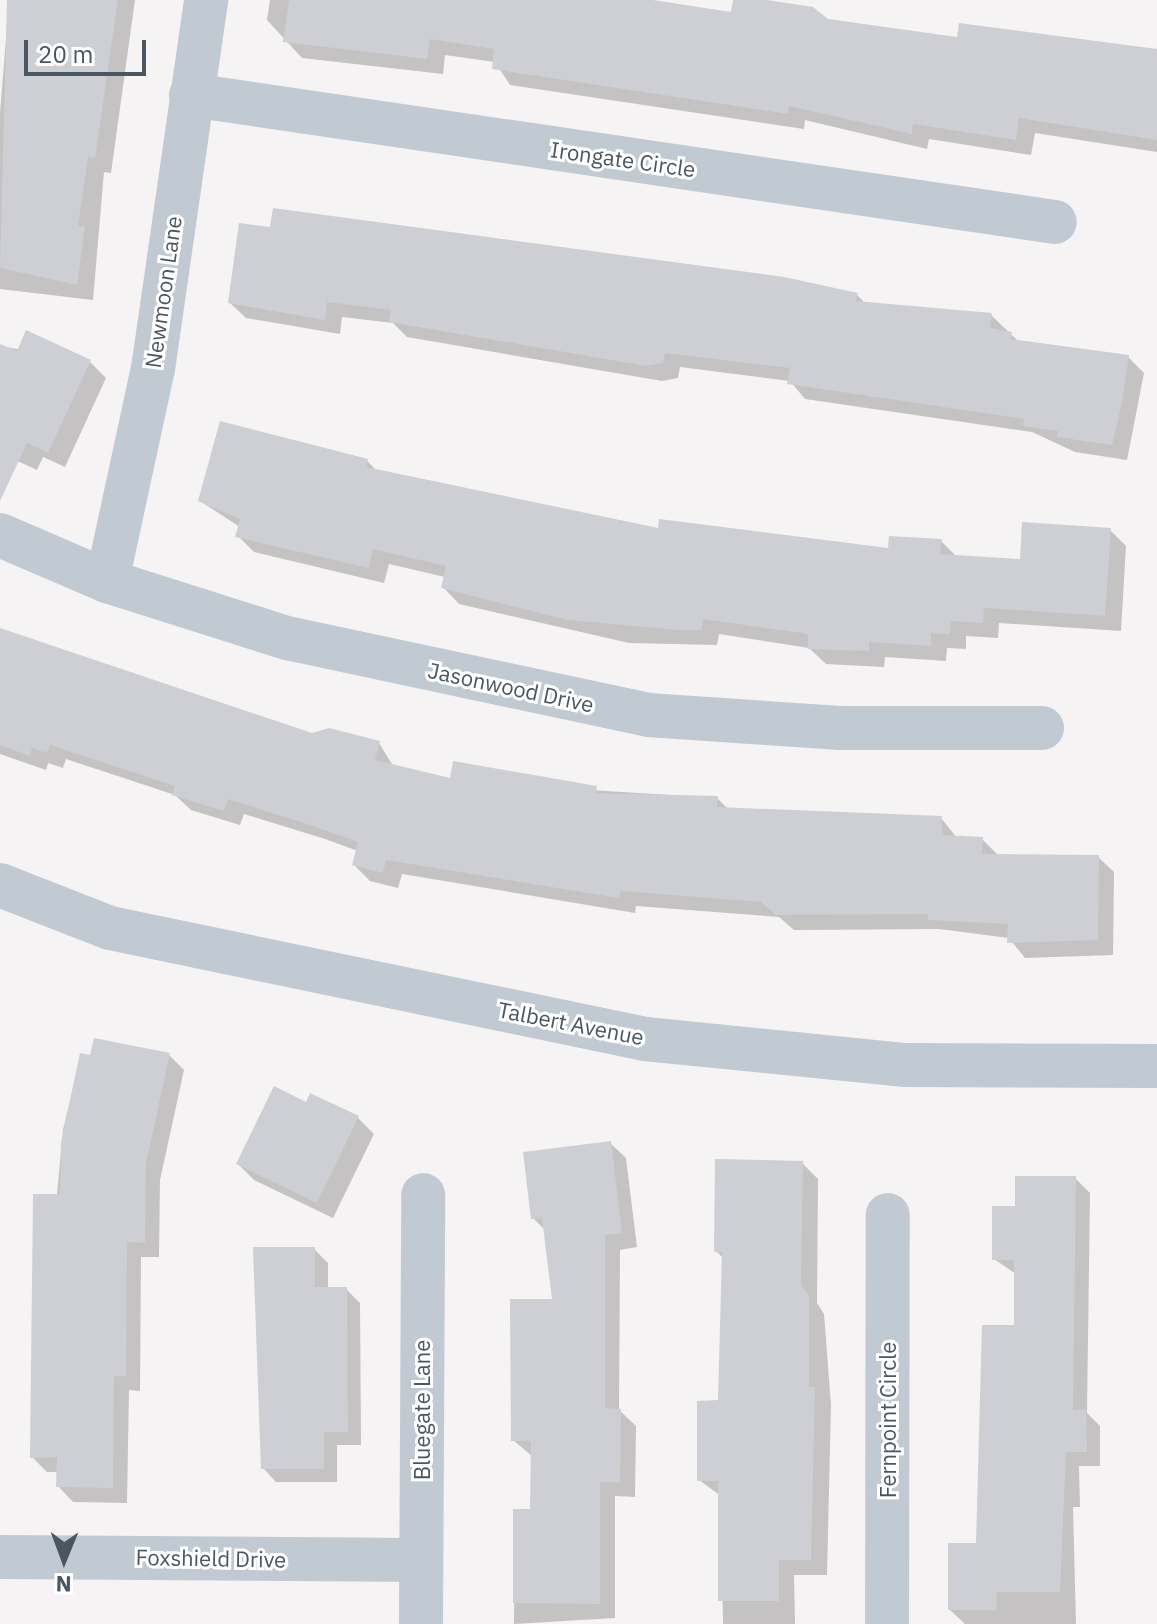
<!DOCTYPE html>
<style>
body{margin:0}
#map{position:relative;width:1157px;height:1624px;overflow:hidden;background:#f5f3f3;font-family:"IBM Plex Sans",sans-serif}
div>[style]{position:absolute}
.shadow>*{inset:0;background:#0003}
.building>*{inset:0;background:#cdcfd5}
.minor>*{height:44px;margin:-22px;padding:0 22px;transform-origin:22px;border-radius:22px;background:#c1cad2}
span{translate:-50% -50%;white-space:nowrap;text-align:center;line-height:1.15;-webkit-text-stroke:6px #fff;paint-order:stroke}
.street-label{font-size:22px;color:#4a5661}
.north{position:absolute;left:24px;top:1520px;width:80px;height:80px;-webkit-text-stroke:6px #fff;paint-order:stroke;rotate:181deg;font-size:22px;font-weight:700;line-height:32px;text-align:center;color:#4a5661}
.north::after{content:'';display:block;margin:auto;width:28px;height:36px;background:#4a5661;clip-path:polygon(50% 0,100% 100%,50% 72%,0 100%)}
.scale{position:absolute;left:24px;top:40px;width:122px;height:36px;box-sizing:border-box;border:4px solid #4a5661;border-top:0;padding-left:10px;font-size:24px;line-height:28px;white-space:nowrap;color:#4a5661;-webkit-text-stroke:6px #fff;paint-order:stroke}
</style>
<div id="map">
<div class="shadow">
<i style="clip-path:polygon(9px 0,135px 0,111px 173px,104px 172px,93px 300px,0 289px,0 114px)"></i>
<i style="clip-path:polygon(270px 0,640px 0,732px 15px,735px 0,753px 0,827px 21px,959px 40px,1157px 51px,1157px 152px,1035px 133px,1031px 155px,929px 139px,927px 149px,805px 120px,804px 129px,510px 85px,495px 62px,445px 55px,443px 74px,302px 58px,267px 20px)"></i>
<i style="clip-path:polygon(857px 295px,866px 304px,991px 315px,1019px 342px,1128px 357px,1144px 373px,1127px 460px,1075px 452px,1032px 432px,805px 399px,790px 381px,680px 367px,678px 378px,662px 381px,407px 337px,393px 323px,342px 317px,340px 334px,246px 318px,230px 303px)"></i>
<i style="clip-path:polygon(0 346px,90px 362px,106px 378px,65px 467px,43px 457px,37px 470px,0 453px)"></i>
<i style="clip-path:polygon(367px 461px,378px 472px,660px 531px,890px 550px,941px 541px,957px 557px,1022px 561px,1110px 530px,1126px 546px,1121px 631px,999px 623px,998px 638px,966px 636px,966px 649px,947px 648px,946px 661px,885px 657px,884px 667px,826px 664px,809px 648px,719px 634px,717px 645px,629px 643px,459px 604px,443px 587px,445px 577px,389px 564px,384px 583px,254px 552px,238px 536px,240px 527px,200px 501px)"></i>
<i style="clip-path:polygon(0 633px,312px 735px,379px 743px,393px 766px,451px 781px,717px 798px,729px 810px,941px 818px,957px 838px,982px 839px,998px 855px,1098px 857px,1114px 872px,1113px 955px,1025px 958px,1009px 938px,939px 929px,794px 930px,779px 917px,636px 906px,635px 913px,402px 874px,398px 888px,370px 881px,354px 865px,358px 851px,325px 839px,244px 814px,240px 825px,191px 810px,175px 795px,66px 759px,63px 768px,48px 763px,46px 770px,0 754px)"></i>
<i style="clip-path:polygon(81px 1055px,169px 1055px,184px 1070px,160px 1180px,159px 1257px,141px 1257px,140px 1391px,129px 1390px,127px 1503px,73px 1502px,58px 1486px,59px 1472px,47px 1472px,32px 1457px,63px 1130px)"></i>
<i style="clip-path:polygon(358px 1118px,374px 1134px,333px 1218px,254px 1180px,238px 1164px)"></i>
<i style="clip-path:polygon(610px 1143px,626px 1158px,637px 1247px,620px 1250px,619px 1410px,636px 1426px,635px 1497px,615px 1496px,615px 1618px,514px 1624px,515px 1511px,531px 1511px,532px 1456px,513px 1440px,554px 1301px,546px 1231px,533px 1218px)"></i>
<i style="clip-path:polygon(802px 1163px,818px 1179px,817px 1303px,824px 1314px,831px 1405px,827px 1575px,794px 1575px,795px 1624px,723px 1624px,721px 1496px,699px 1480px,720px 1402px,724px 1259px,716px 1251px)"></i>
<i style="clip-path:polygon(1075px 1178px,1090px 1193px,1087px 1413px,1100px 1426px,1100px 1466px,1079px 1466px,1080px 1507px,1073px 1507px,1076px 1624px,965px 1624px,950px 1610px,977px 1545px,1016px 1327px,1016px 1274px,994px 1259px,1017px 1208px)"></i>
<i style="clip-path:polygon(314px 1249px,328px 1263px,328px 1289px,346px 1289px,360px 1303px,361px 1445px,337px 1445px,337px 1482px,276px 1482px,263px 1468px)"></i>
</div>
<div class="building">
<i style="clip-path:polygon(7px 0,118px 0,95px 158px,88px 157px,78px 226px,85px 227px,77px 285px,0 268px)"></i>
<i style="clip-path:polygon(289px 0,653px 0,731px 12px,733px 0,767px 0,813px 7px,828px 19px,957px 37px,959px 23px,1157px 49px,1157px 140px,1019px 118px,1016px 140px,913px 124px,912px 134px,789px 106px,788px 114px,492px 69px,494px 49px,430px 39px,427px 59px,283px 42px)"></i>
<i style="clip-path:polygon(273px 208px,784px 277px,858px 293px,856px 301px,992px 313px,990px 328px,1012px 332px,1011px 339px,1129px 355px,1122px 403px,1112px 445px,1057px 437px,1058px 431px,1023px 426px,1024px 419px,787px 384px,790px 368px,665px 353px,663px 363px,646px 366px,389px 322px,391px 310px,327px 302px,325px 320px,228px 303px,239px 223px,270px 227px)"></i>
<i style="clip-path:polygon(26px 330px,91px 360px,48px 453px,27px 443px,0 501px,0 344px,17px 351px)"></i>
<i style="clip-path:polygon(220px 421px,368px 459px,366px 467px,658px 528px,659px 519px,888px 548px,889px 536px,942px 539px,940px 554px,1020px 559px,1022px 522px,1111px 528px,1105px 616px,984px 608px,983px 623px,951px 621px,950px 634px,931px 633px,931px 646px,869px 642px,869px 651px,808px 649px,808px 634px,703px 619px,702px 630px,678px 630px,568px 620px,441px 588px,446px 566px,373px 549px,369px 568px,235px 537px,240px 519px,198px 501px)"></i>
<i style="clip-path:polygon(0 628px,312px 733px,329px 728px,380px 741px,375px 760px,450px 778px,453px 761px,597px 786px,596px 793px,718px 796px,717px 807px,942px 816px,942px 835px,983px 837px,982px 854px,1099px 855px,1098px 940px,1007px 943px,1008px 924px,928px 920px,928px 914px,776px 915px,761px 902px,621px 891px,619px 898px,386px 860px,383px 873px,352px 865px,358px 842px,307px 824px,228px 799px,224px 811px,172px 795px,175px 786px,50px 745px,47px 753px,32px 748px,30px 756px,0 745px)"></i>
<i style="clip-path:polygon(94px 1038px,170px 1053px,146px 1164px,145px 1243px,127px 1242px,126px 1376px,114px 1376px,113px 1488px,56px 1487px,57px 1457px,30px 1458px,33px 1194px,60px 1194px,61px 1143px,80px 1053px,90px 1055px)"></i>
<i style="clip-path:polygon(274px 1086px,306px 1102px,310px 1093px,359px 1116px,317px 1203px,236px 1164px)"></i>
<i style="clip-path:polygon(611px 1141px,622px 1233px,605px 1235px,605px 1408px,621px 1409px,620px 1482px,600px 1482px,600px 1604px,513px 1603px,513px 1509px,530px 1509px,531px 1441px,511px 1441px,510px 1299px,552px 1299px,542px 1218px,531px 1219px,523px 1152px)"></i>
<i style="clip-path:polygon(715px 1159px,803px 1161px,801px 1285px,809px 1296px,809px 1387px,815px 1387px,811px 1560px,779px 1560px,779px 1601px,718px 1601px,718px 1481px,697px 1481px,697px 1401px,718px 1400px,722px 1252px,714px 1252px)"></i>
<i style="clip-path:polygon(1015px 1176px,1076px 1176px,1073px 1410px,1086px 1409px,1087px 1452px,1066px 1452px,1060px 1592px,997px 1592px,996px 1610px,948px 1610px,948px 1543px,976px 1543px,982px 1325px,1014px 1325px,1014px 1260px,992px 1260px,992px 1206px,1015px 1206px)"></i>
<i style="clip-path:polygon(253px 1247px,315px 1247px,315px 1287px,347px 1287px,348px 1432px,324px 1432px,324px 1469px,261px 1469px)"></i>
</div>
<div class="minor">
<i style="left:191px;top:95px;width:873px;rotate:8.36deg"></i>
<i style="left:0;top:535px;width:116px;rotate:23.3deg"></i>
<i style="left:107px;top:581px;width:189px;rotate:17.6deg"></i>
<i style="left:287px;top:638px;width:370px;rotate:12deg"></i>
<i style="left:649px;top:715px;width:192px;rotate:3.9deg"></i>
<i style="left:841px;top:728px;width:201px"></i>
<i style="left:107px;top:581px;width:217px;rotate:-77.8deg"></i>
<i style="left:153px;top:369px;width:373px;rotate:-81.8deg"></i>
<i style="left:0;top:885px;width:118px;rotate:21.4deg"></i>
<i style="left:110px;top:928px;width:546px;rotate:11.72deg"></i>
<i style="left:645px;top:1039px;width:262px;rotate:5.7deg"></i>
<i style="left:906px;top:1065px;width:251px;rotate:0.2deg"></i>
<i style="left:0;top:1557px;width:421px;rotate:0.4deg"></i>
<i style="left:421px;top:1624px;width:429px;rotate:-89.7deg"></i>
<i style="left:887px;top:1624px;width:409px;rotate:-89.9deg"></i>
</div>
<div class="street-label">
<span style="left:623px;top:159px;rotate:8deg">Irongate Circle</span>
<span style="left:163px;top:292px;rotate:-82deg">Newmoon Lane</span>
<span style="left:511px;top:687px;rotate:12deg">Jasonwood Drive</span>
<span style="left:571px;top:1023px;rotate:11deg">Talbert Avenue</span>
<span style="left:422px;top:1410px;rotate:-90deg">Bluegate Lane</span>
<span style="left:888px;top:1420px;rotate:-90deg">Fernpoint Circle</span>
<span style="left:211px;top:1558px;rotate:1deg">Foxshield Drive</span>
</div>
<div class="north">N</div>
<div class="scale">20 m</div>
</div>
